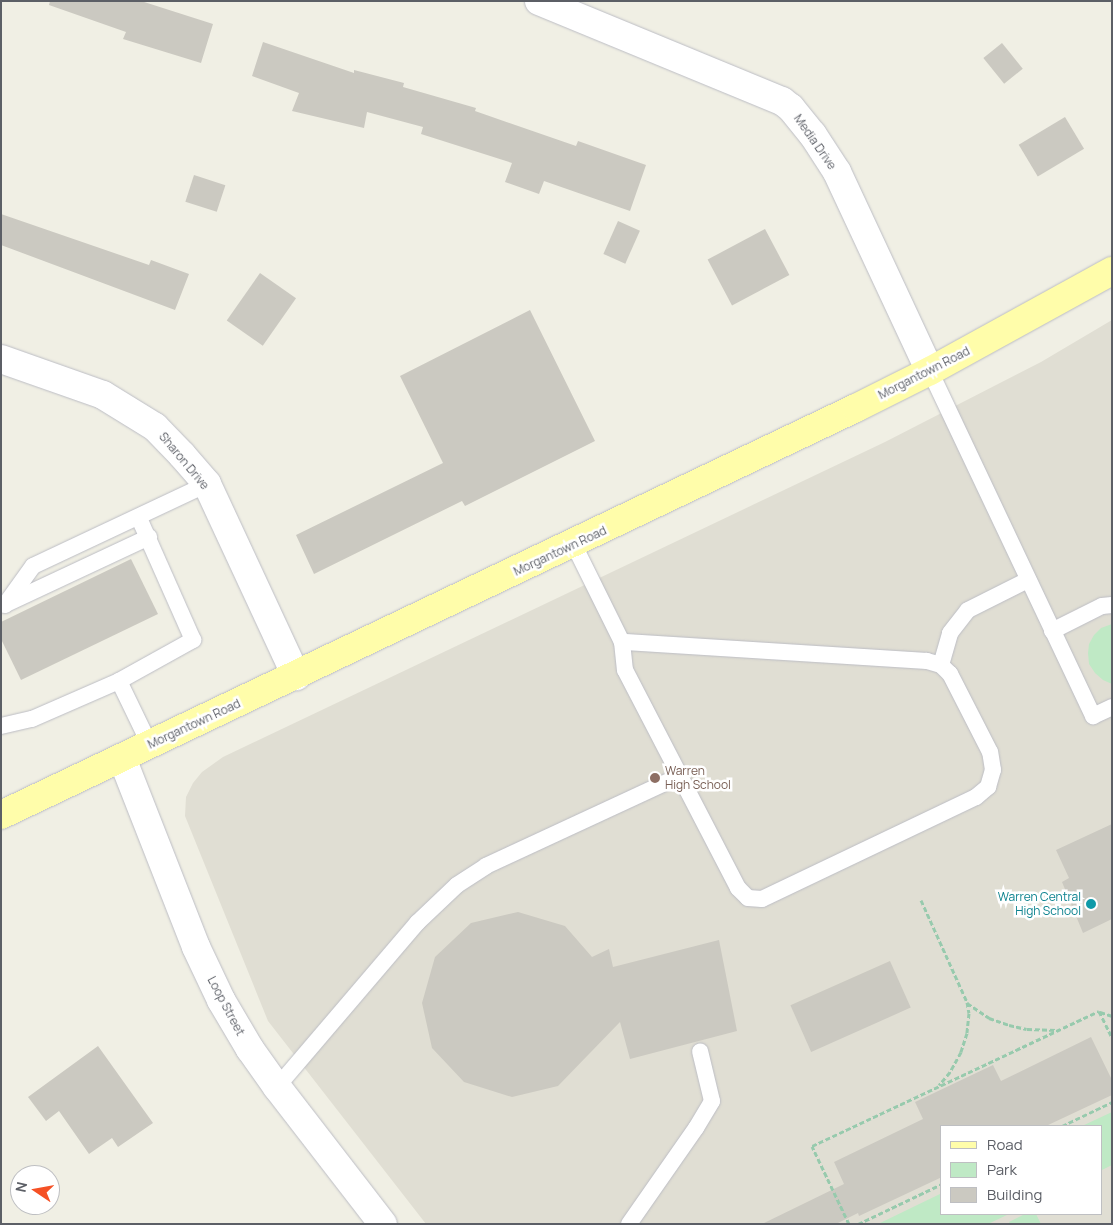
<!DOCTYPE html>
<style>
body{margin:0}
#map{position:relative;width:1113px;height:1225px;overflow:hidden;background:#f0efe4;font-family:Manrope,sans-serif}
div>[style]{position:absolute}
.education>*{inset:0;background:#e0ded3}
.green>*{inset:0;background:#bfe9c5}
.building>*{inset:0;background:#cbc9c1;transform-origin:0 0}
.path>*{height:3px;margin-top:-1.5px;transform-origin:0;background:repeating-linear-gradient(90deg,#97caad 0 5px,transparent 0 7.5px)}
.roads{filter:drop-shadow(0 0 1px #bcbdc4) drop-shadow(0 0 1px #bcbdc4)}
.lane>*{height:16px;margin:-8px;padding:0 8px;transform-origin:8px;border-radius:8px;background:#fff}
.street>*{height:28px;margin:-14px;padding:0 14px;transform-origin:14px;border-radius:14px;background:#fff}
.primary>*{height:28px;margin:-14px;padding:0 14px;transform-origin:14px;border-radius:14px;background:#fffdaa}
.dots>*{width:14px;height:14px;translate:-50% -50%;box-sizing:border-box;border:2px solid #fff;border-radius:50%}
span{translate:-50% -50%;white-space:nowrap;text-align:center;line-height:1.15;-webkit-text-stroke:5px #fff;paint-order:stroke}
.street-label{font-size:12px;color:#5c5f66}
.education-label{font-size:12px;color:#785e54}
.left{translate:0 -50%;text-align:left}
.culture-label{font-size:12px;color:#0d838f}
.right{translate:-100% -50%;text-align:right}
.frame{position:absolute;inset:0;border:2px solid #5c5f66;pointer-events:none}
.legend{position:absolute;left:940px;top:1125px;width:162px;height:90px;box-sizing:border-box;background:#fff;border:1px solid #bebfc2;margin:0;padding:6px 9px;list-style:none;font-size:15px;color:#5c5f66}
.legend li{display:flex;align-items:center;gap:10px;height:25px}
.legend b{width:25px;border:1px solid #bebfc2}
.north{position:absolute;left:10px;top:1165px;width:50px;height:50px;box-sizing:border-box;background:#fff;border:1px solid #bebfc2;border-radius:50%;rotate:282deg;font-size:14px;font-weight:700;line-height:20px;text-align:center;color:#5c5f66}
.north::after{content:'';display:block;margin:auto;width:18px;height:22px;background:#f55125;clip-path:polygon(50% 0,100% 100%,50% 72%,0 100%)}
</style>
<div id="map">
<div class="education">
<i style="clip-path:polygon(evenodd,1112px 320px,1112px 1224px,426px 1224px,268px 1021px,185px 816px,186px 797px,193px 783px,202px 772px,223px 757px,885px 442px,1041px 362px,1112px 320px,942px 1126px,1102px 1126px,1102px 1214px,942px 1214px,942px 1126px)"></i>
</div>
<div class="green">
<i style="clip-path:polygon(1112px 624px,1112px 684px,1103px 680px,1095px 673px,1089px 664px,1088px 653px,1089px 644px,1094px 635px,1101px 628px)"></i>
<i style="clip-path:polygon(1112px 1112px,1112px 1165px,1102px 1170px,1102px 1126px,1082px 1126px)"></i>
<i style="clip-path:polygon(942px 1193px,942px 1214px,1009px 1214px,988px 1224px,878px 1224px)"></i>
<i style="clip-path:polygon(1025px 1214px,1036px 1214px,1041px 1224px,1010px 1224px,1009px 1222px)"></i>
</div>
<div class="building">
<i style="clip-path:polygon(50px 1px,141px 1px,213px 24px,201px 63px,123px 39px,126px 32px,49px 5px)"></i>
<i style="clip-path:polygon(263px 42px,354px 73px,354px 70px,404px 83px,403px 87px,476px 108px,475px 111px,576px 146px,578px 141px,646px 165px,630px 211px,544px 181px,539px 194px,505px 182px,512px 163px,421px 134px,423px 127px,367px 112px,364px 128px,292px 111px,299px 93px,252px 76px)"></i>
<i style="left:1002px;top:43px;width:33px;height:24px;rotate:51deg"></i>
<i style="left:1065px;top:117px;width:37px;height:54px;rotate:59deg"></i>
<i style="left:194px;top:175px;width:33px;height:28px;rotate:18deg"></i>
<i style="clip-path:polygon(1px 214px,149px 265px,151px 260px,189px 274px,175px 310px,1px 245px)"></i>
<i style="left:618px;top:221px;width:24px;height:36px;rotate:24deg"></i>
<i style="left:765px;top:229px;width:52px;height:65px;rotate:62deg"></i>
<i style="left:260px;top:273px;width:44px;height:58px;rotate:35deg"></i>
<i style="clip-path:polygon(530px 310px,595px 441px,465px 506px,462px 501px,314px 574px,296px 535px,443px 463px,400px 376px)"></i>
<i style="clip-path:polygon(131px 559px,158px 614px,21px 680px,1px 639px,1px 622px)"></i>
<i style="clip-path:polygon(1112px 824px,1112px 919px,1083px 933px,1062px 882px,1069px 878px,1056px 850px)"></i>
<i style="clip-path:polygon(518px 912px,565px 926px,592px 957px,609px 949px,613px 967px,719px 940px,737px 1031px,630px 1059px,620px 1022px,558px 1086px,512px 1097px,464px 1082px,432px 1048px,422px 1003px,435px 957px,471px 923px)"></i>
<i style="left:890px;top:961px;width:51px;height:109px;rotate:66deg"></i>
<i style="clip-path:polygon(1091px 1037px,1112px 1080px,1112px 1095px,1046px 1126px,942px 1126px,942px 1177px,859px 1216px,858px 1213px,836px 1224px,762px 1224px,844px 1184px,834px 1162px,923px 1119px,915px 1102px,993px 1065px,1001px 1081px)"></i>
<i style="clip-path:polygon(98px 1046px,153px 1123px,118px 1147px,112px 1138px,89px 1154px,59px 1111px,46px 1121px,28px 1097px)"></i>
</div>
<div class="path">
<i style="left:921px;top:900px;width:112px;rotate:65.7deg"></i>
<i style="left:967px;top:1002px;width:11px;rotate:80deg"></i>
<i style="left:969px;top:1013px;width:20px;rotate:96deg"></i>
<i style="left:967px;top:1033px;width:20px;rotate:108deg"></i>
<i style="left:961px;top:1052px;width:23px;rotate:119deg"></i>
<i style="left:950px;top:1072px;width:17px;rotate:130deg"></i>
<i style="left:967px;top:1003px;width:27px;rotate:34deg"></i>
<i style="left:989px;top:1018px;width:21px;rotate:19deg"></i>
<i style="left:1009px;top:1025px;width:18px;rotate:13deg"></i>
<i style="left:1027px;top:1029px;width:30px;rotate:2deg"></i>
<i style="left:1100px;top:1012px;width:13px;rotate:18deg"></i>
<i style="left:1062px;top:1126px;width:55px;rotate:-25.6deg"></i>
<i style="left:849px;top:1224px;width:86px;rotate:-115.4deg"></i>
<i style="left:812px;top:1146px;width:317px;rotate:-25.2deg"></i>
<i style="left:1099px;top:1011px;width:30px;rotate:64deg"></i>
<i style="left:858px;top:1224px;width:93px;rotate:-25.5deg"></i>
</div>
<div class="roads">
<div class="lane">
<i style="left:930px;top:371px;width:382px;rotate:64.7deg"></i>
<i style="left:1093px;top:716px;width:21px;rotate:-25deg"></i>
<i style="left:574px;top:545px;width:108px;rotate:63.7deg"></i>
<i style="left:622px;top:642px;width:28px;rotate:84deg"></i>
<i style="left:625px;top:670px;width:246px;rotate:62.6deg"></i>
<i style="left:738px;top:888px;width:14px;rotate:45deg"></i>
<i style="left:748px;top:898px;width:14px;rotate:4deg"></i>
<i style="left:762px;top:899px;width:237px;rotate:-25.5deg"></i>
<i style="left:976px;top:797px;width:16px;rotate:-40deg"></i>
<i style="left:988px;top:787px;width:18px;rotate:-74deg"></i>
<i style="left:993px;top:770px;width:18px;rotate:-99deg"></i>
<i style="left:990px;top:752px;width:88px;rotate:-117.1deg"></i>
<i style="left:950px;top:674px;width:13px;rotate:-135deg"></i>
<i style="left:941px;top:665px;width:15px;rotate:-164deg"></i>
<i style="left:927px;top:661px;width:306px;rotate:-176.4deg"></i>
<i style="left:6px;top:604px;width:158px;rotate:-25.1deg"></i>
<i style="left:5px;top:605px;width:48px;rotate:-54.3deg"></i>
<i style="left:33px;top:566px;width:192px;rotate:-25.2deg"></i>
<i style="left:1052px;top:631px;width:56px;rotate:-26.6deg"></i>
<i style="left:1102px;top:606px;width:10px;rotate:-6deg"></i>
<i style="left:941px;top:665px;width:33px;rotate:-74deg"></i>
<i style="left:950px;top:633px;width:29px;rotate:-52deg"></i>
<i style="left:968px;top:610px;width:67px;rotate:-26.6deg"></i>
<i style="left:119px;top:681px;width:71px;rotate:64.2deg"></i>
<i style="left:1px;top:726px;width:32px;rotate:-13deg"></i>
<i style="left:32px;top:719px;width:95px;rotate:-23.6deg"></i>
<i style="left:119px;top:681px;width:85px;rotate:-29deg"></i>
<i style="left:193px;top:640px;width:133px;rotate:-113.9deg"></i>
<i style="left:277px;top:1087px;width:216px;rotate:-49.5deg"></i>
<i style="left:417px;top:923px;width:55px;rotate:-43.5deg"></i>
<i style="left:457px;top:885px;width:35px;rotate:-33deg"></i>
<i style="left:486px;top:866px;width:214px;rotate:-24.9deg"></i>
<i style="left:629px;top:1224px;width:117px;rotate:-55.1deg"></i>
<i style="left:696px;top:1128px;width:31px;rotate:-59deg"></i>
<i style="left:712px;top:1101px;width:51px;rotate:-103.5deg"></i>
</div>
<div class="street">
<i style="left:539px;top:1px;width:263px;rotate:22.4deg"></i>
<i style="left:782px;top:101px;width:11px;rotate:38deg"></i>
<i style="left:791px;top:108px;width:35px;rotate:51deg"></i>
<i style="left:813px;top:135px;width:44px;rotate:57deg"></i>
<i style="left:837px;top:172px;width:220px;rotate:65deg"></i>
<i style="left:1px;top:359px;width:108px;rotate:19.4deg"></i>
<i style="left:103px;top:395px;width:61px;rotate:31.6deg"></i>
<i style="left:155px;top:427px;width:39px;rotate:46deg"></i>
<i style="left:182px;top:455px;width:38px;rotate:49deg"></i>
<i style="left:207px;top:484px;width:212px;rotate:65.1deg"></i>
<i style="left:122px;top:758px;width:203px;rotate:68.6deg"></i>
<i style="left:196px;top:947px;width:59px;rotate:64.7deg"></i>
<i style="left:221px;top:1000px;width:57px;rotate:59.4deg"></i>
<i style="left:250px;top:1049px;width:47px;rotate:54.6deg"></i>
<i style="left:277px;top:1087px;width:173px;rotate:52.3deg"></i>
</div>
<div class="primary">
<i style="left:1px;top:815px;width:947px;rotate:-25.46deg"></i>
<i style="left:856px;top:408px;width:83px;rotate:-26.6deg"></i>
<i style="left:930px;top:371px;width:208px;rotate:-28.8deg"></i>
</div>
</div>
<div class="dots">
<i style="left:655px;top:778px;background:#8d6e63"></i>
<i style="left:1091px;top:904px;background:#0f9aa8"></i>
</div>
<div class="street-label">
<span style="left:815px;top:142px;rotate:55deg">Media Drive</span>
<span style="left:924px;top:373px;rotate:-27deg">Morgantown Road</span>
<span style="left:184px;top:461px;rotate:50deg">Sharon Drive</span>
<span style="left:560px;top:551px;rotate:-25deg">Morgantown Road</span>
<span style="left:194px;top:724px;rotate:-25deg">Morgantown Road</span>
<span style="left:226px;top:1006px;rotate:62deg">Loop Street</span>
</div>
<div class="education-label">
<span class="left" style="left:665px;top:778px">Warren<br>High School</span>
</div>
<div class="culture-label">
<span class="right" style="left:1081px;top:904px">Warren Central<br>High School</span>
</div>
<div class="frame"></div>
<ul class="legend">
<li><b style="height:6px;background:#fffdaa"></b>Road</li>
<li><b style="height:14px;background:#bfe9c5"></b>Park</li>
<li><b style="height:14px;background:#cbc9c1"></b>Building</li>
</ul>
<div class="north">N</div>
</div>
